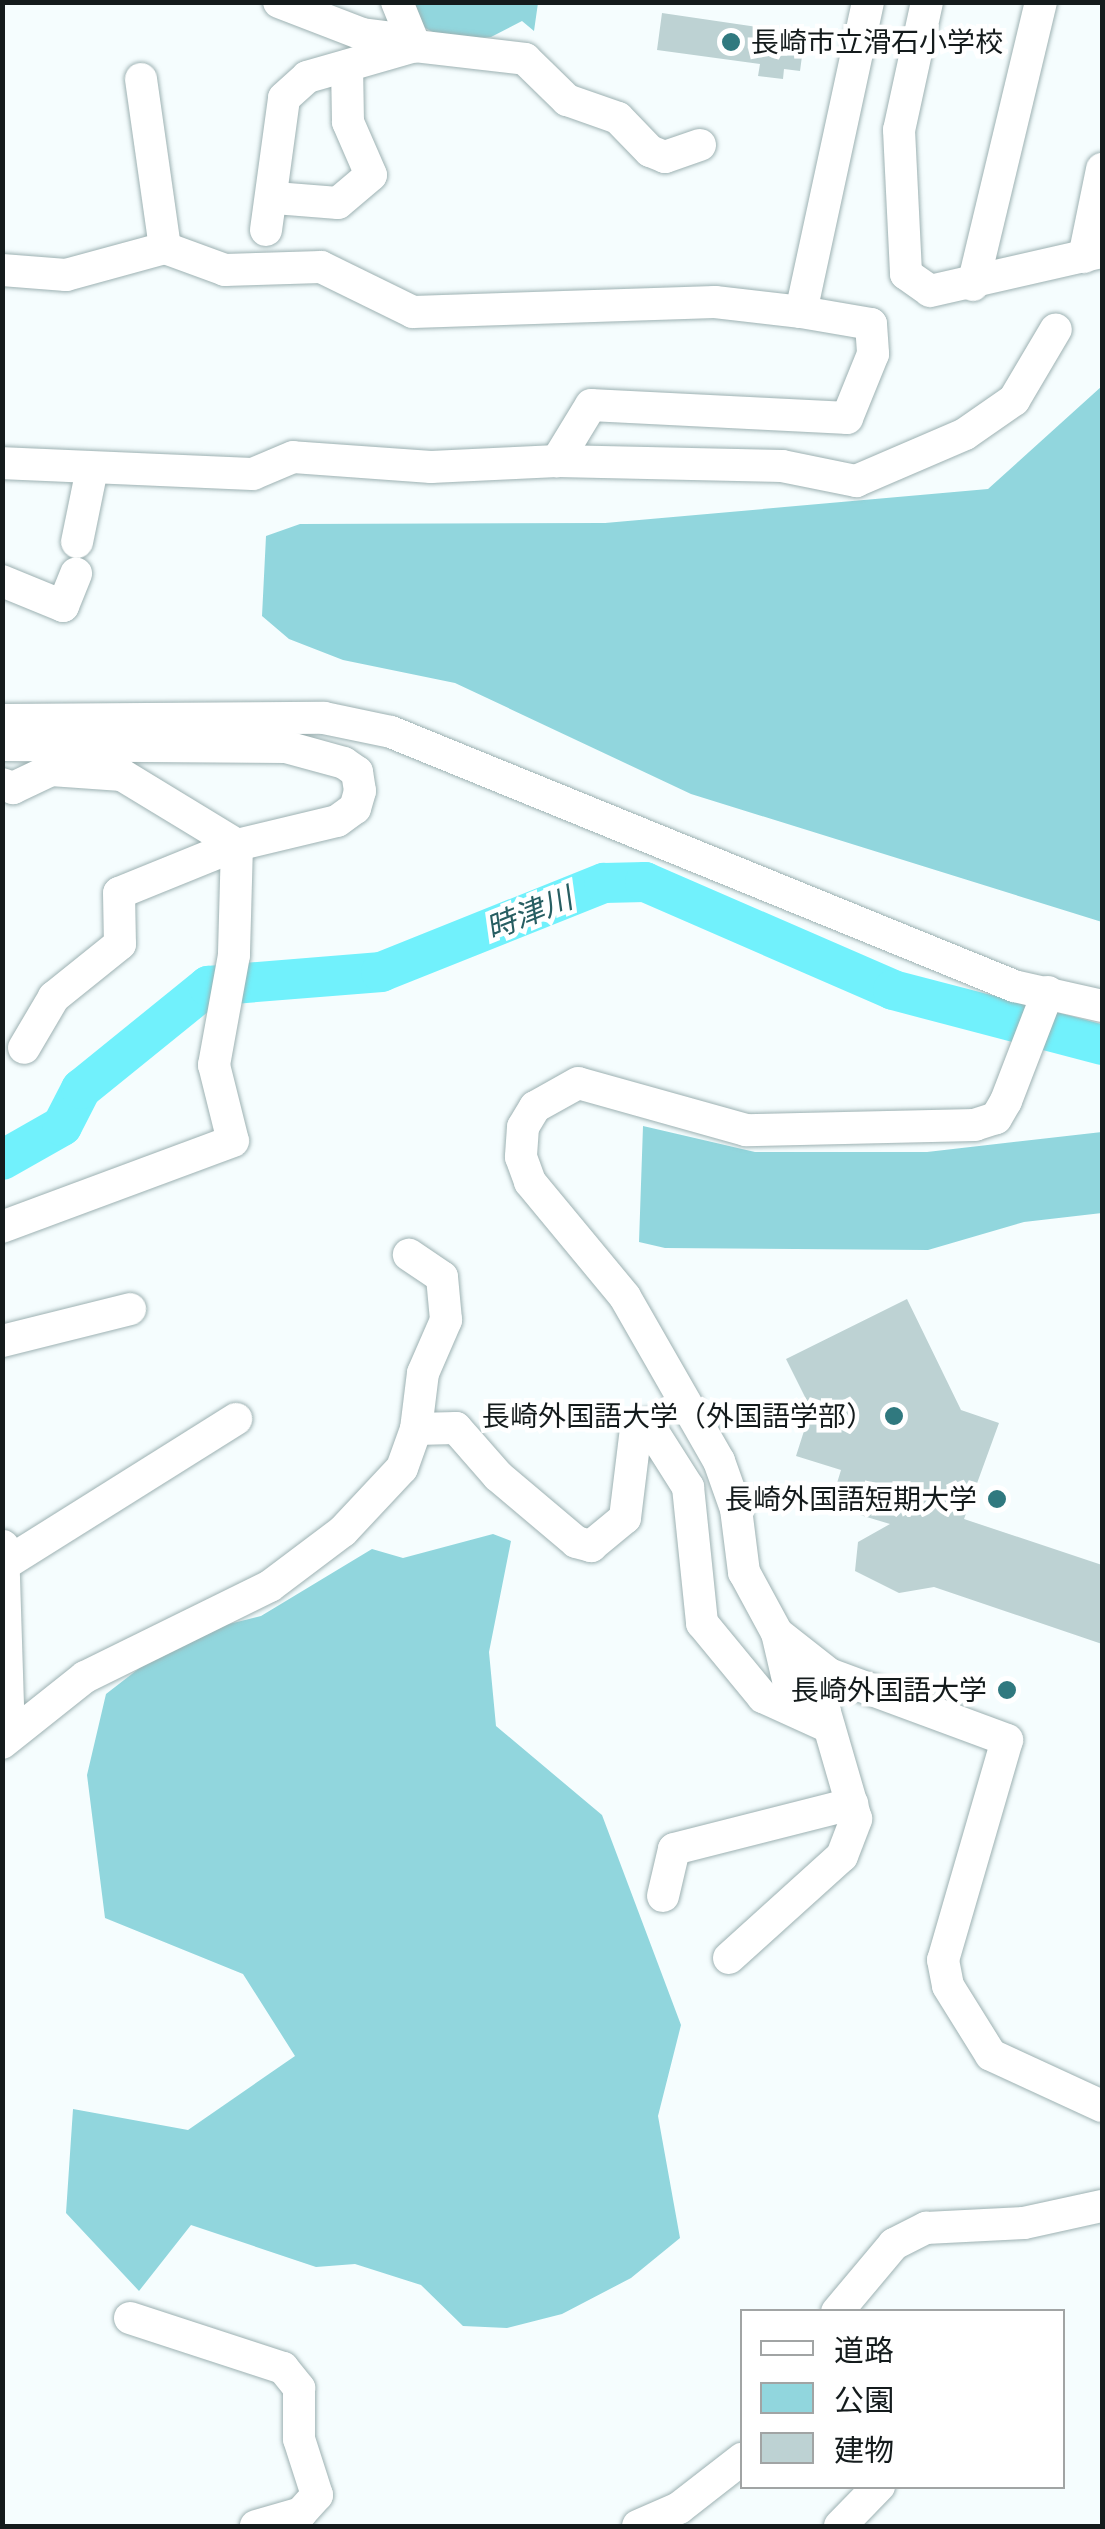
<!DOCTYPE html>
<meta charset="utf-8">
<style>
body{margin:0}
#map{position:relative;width:1105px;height:2529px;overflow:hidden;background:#f5fdfe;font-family:Lora,"Noto Sans JP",serif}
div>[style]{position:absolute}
.green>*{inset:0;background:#91d6dd}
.river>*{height:40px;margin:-20px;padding:0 20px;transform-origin:20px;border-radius:20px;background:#71f1fc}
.building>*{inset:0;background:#bdd2d3}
.roads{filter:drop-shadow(0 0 2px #9db1b2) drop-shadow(0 0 2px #9db1b2)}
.minor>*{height:32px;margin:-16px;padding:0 16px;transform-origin:16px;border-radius:16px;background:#fff}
.dots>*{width:28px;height:28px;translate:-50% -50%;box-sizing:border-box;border:5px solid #fff;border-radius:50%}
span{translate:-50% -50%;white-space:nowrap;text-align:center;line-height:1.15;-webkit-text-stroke:9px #fff;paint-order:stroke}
.poi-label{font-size:28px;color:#141b1c}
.left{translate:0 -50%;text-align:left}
.right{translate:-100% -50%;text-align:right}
.water-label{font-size:30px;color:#275e62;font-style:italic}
.frame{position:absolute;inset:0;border:5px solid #141b1c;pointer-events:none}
.legend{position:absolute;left:740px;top:2309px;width:325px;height:180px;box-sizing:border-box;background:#fff;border:2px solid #a1a4a4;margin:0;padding:12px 18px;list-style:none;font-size:30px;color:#141b1c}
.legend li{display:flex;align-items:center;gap:20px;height:50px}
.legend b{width:50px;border:2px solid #a1a4a4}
</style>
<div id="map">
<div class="green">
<i style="clip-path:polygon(415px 3px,538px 3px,534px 31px,522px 21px,491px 37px,448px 41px,422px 26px)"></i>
<i style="clip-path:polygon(1102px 386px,1102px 922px,691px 794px,455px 683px,343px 660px,289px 639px,262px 616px,266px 536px,300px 524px,605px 523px,988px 489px)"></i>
<i style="clip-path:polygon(643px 1126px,755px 1152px,927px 1152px,1102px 1132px,1102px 1213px,1024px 1222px,928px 1250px,665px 1248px,639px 1242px)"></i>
<i style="clip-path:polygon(493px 1534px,511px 1541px,489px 1652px,496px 1726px,602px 1815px,681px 2025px,658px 2116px,680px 2238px,631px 2278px,562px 2314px,507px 2328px,463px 2326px,421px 2285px,355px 2264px,316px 2267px,191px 2225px,139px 2291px,66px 2213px,73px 2109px,188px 2130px,295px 2056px,243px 1974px,105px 1918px,87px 1775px,106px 1694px,181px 1636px,261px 1616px,372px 1549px,403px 1558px)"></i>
</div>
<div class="river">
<i style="left:2px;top:1160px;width:69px;rotate:-29.5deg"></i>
<i style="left:62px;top:1126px;width:42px;rotate:-62.8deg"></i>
<i style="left:81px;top:1089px;width:164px;rotate:-39deg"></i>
<i style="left:208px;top:986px;width:174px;rotate:-4.6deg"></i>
<i style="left:381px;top:972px;width:240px;rotate:-21.8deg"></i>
<i style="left:604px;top:883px;width:41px;rotate:-1.4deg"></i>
<i style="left:645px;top:882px;width:270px;rotate:23.5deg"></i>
<i style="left:893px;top:990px;width:216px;rotate:14.7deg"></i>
</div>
<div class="building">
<i style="clip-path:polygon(662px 13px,805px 34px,800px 71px,784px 69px,783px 79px,758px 76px,760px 64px,657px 50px)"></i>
<i style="clip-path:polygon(907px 1299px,961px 1410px,999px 1423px,964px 1519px,1102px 1565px,1102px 1644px,934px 1587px,899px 1593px,855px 1571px,858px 1542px,890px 1524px,830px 1506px,841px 1470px,796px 1456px,811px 1409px,786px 1359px)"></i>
</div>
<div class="roads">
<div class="minor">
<i style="left:279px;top:2px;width:89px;rotate:21.1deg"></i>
<i style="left:362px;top:34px;width:46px;rotate:7.4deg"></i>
<i style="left:397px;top:2px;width:48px;rotate:67.8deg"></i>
<i style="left:927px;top:2px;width:131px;rotate:102.3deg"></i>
<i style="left:899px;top:130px;width:144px;rotate:87.2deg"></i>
<i style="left:906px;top:274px;width:29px;rotate:35deg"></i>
<i style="left:930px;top:291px;width:176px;rotate:-12.8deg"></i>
<i style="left:141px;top:79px;width:171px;rotate:81.9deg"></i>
<i style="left:275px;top:198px;width:63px;rotate:4.5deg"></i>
<i style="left:338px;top:203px;width:43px;rotate:-40.3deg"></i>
<i style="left:371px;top:175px;width:58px;rotate:-113.5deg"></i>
<i style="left:348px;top:122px;width:56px;rotate:-91deg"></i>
<i style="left:266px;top:230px;width:133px;rotate:-82.2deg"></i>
<i style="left:284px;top:98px;width:31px;rotate:-42deg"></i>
<i style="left:307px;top:77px;width:112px;rotate:-16deg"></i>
<i style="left:415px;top:46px;width:111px;rotate:6.7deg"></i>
<i style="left:525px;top:59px;width:59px;rotate:44.3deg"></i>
<i style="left:567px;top:100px;width:54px;rotate:19.4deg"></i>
<i style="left:618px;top:118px;width:46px;rotate:45.9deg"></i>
<i style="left:650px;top:151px;width:16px;rotate:22deg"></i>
<i style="left:665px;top:157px;width:37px;rotate:-19deg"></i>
<i style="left:1084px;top:257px;width:90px;rotate:-78.4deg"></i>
<i style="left:2px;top:270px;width:64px;rotate:4.5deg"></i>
<i style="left:66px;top:275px;width:103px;rotate:-15.3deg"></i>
<i style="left:165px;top:248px;width:64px;rotate:20.1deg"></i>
<i style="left:225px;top:270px;width:96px;rotate:-1.8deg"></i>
<i style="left:321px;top:267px;width:102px;rotate:26.1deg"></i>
<i style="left:413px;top:312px;width:302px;rotate:-1.9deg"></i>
<i style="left:715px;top:302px;width:87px;rotate:6.6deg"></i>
<i style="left:801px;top:312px;width:71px;rotate:9.7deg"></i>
<i style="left:871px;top:324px;width:30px;rotate:86deg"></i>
<i style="left:873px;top:354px;width:69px;rotate:112.1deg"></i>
<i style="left:847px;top:418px;width:256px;rotate:-177.1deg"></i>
<i style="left:591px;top:405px;width:66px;rotate:121.3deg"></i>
<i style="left:557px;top:461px;width:126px;rotate:177.3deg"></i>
<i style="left:431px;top:467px;width:138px;rotate:-175.9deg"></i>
<i style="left:293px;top:457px;width:43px;rotate:157deg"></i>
<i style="left:253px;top:474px;width:251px;rotate:-177.5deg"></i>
<i style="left:973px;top:285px;width:291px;rotate:-76.5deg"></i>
<i style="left:801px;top:312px;width:317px;rotate:-77.8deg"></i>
<i style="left:557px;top:461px;width:225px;rotate:1.3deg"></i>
<i style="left:782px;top:466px;width:76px;rotate:11.5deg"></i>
<i style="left:856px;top:481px;width:119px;rotate:-23.3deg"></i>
<i style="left:965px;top:434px;width:60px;rotate:-34.8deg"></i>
<i style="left:1014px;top:400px;width:82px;rotate:-59.4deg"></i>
<i style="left:77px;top:542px;width:75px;rotate:-78.4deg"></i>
<i style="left:2px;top:581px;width:66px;rotate:22.3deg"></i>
<i style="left:63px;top:606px;width:35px;rotate:-68deg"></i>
<i style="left:2px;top:720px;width:322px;rotate:-0.4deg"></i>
<i style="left:324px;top:718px;width:68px;rotate:11.8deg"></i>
<i style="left:391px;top:732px;width:673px;rotate:22.18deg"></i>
<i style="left:1014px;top:986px;width:90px;rotate:12.8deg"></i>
<i style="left:2px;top:745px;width:284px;rotate:0.4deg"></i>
<i style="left:286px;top:747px;width:60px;rotate:15.4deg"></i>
<i style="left:344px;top:763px;width:16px;rotate:35deg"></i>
<i style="left:357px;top:772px;width:19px;rotate:81deg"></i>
<i style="left:360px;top:791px;width:18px;rotate:106deg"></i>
<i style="left:355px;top:808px;width:22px;rotate:144deg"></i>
<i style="left:337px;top:821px;width:103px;rotate:166.5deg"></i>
<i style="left:237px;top:845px;width:127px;rotate:157.9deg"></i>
<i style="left:119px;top:893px;width:51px;rotate:88.9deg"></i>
<i style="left:120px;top:944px;width:85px;rotate:141.2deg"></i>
<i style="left:54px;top:997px;width:59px;rotate:120.5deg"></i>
<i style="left:2px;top:784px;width:12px;rotate:20deg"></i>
<i style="left:13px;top:788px;width:42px;rotate:-25.3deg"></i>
<i style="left:51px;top:770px;width:71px;rotate:4deg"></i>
<i style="left:122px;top:775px;width:135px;rotate:31.3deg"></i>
<i style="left:237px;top:845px;width:110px;rotate:91.6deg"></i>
<i style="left:234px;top:955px;width:112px;rotate:100.3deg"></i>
<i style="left:214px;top:1065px;width:78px;rotate:76deg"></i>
<i style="left:233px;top:1141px;width:246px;rotate:159.6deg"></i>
<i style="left:1048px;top:992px;width:117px;rotate:111.1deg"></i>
<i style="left:1006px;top:1101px;width:20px;rotate:120deg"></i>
<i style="left:996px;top:1118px;width:22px;rotate:162deg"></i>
<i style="left:975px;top:1125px;width:229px;rotate:178.7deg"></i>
<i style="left:746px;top:1130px;width:174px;rotate:-164.4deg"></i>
<i style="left:578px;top:1083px;width:49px;rotate:150.8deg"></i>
<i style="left:535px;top:1107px;width:23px;rotate:121deg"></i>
<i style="left:523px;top:1127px;width:30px;rotate:94deg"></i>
<i style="left:521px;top:1157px;width:27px;rotate:70deg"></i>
<i style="left:530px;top:1182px;width:149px;rotate:50.4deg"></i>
<i style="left:625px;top:1297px;width:189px;rotate:60.2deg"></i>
<i style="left:719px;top:1461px;width:51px;rotate:70.5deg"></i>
<i style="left:736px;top:1509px;width:64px;rotate:82.8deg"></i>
<i style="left:744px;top:1572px;width:69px;rotate:61.6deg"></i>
<i style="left:777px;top:1633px;width:66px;rotate:38.3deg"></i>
<i style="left:829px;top:1674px;width:190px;rotate:20.3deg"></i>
<i style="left:1007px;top:1740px;width:229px;rotate:106.2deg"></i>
<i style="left:943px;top:1960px;width:26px;rotate:79deg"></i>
<i style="left:948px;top:1986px;width:81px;rotate:58.1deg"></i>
<i style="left:991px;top:2055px;width:122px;rotate:24.7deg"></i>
<i style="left:2px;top:1341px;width:132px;rotate:-14deg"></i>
<i style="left:416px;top:1429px;width:40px;rotate:-1.4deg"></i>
<i style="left:456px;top:1428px;width:64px;rotate:48.8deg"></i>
<i style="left:498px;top:1476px;width:102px;rotate:40.2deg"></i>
<i style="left:576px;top:1542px;width:16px;rotate:15deg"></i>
<i style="left:591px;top:1546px;width:44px;rotate:-39.5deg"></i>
<i style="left:625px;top:1518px;width:91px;rotate:-83deg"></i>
<i style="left:636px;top:1428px;width:13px;rotate:-18deg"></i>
<i style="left:648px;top:1424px;width:75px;rotate:57.6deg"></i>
<i style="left:688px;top:1487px;width:137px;rotate:84.1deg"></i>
<i style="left:702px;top:1623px;width:96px;rotate:50.5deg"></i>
<i style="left:763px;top:1697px;width:72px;rotate:24.4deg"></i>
<i style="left:3px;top:1546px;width:190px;rotate:88.2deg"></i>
<i style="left:5px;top:1564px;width:273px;rotate:-32.1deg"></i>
<i style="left:2px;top:1743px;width:106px;rotate:-38.5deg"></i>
<i style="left:85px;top:1677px;width:206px;rotate:-26.2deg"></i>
<i style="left:270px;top:1586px;width:91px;rotate:-37deg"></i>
<i style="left:343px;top:1531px;width:86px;rotate:-46.9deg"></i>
<i style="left:402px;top:1468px;width:41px;rotate:-70.3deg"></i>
<i style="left:416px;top:1429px;width:56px;rotate:-82.9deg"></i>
<i style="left:423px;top:1373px;width:58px;rotate:-66.5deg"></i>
<i style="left:446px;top:1320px;width:43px;rotate:-95.3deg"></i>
<i style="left:442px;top:1277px;width:40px;rotate:-146deg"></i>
<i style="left:663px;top:1896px;width:48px;rotate:-76.8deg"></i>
<i style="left:674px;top:1849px;width:184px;rotate:-14.2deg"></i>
<i style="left:729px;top:1958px;width:152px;rotate:-42.1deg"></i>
<i style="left:842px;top:1856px;width:40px;rotate:-69deg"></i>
<i style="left:856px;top:1819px;width:111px;rotate:-106.2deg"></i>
<i style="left:825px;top:1712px;width:46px;rotate:-142.1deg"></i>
<i style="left:789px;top:1684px;width:52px;rotate:-103.2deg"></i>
<i style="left:837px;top:2312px;width:89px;rotate:-50deg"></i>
<i style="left:894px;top:2244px;width:36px;rotate:-27deg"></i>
<i style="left:926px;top:2228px;width:98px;rotate:-2.9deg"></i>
<i style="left:1024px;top:2223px;width:80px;rotate:-12.3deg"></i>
<i style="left:130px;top:2318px;width:161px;rotate:18.1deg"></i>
<i style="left:283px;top:2368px;width:26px;rotate:51deg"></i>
<i style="left:299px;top:2388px;width:51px;rotate:90deg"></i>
<i style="left:299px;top:2439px;width:59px;rotate:72.2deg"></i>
<i style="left:317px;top:2495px;width:24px;rotate:132deg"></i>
<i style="left:301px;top:2513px;width:47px;rotate:163.9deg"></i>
<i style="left:638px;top:2526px;width:45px;rotate:-23.7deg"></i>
<i style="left:679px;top:2508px;width:80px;rotate:-37.9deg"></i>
<i style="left:840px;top:2526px;width:56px;rotate:-45.7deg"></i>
</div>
</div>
<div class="dots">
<i style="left:731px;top:42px;background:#30797f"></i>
<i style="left:894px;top:1416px;background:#30797f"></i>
<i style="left:997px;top:1499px;background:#30797f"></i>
<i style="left:1007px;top:1690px;background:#30797f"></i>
</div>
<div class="poi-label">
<span class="left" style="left:751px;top:42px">長崎市立滑石小学校</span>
<span class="right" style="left:874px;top:1416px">長崎外国語大学（外国語学部）</span>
<span class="right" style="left:977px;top:1499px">長崎外国語短期大学</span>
<span class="right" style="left:987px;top:1690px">長崎外国語大学</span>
</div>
<div class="water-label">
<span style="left:529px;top:913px;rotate:-22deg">時津川</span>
</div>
<div class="frame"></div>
<ul class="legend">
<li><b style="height:12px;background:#fff"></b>道路</li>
<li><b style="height:28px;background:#91d6dd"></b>公園</li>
<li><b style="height:28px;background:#bdd2d3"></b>建物</li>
</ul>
</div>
